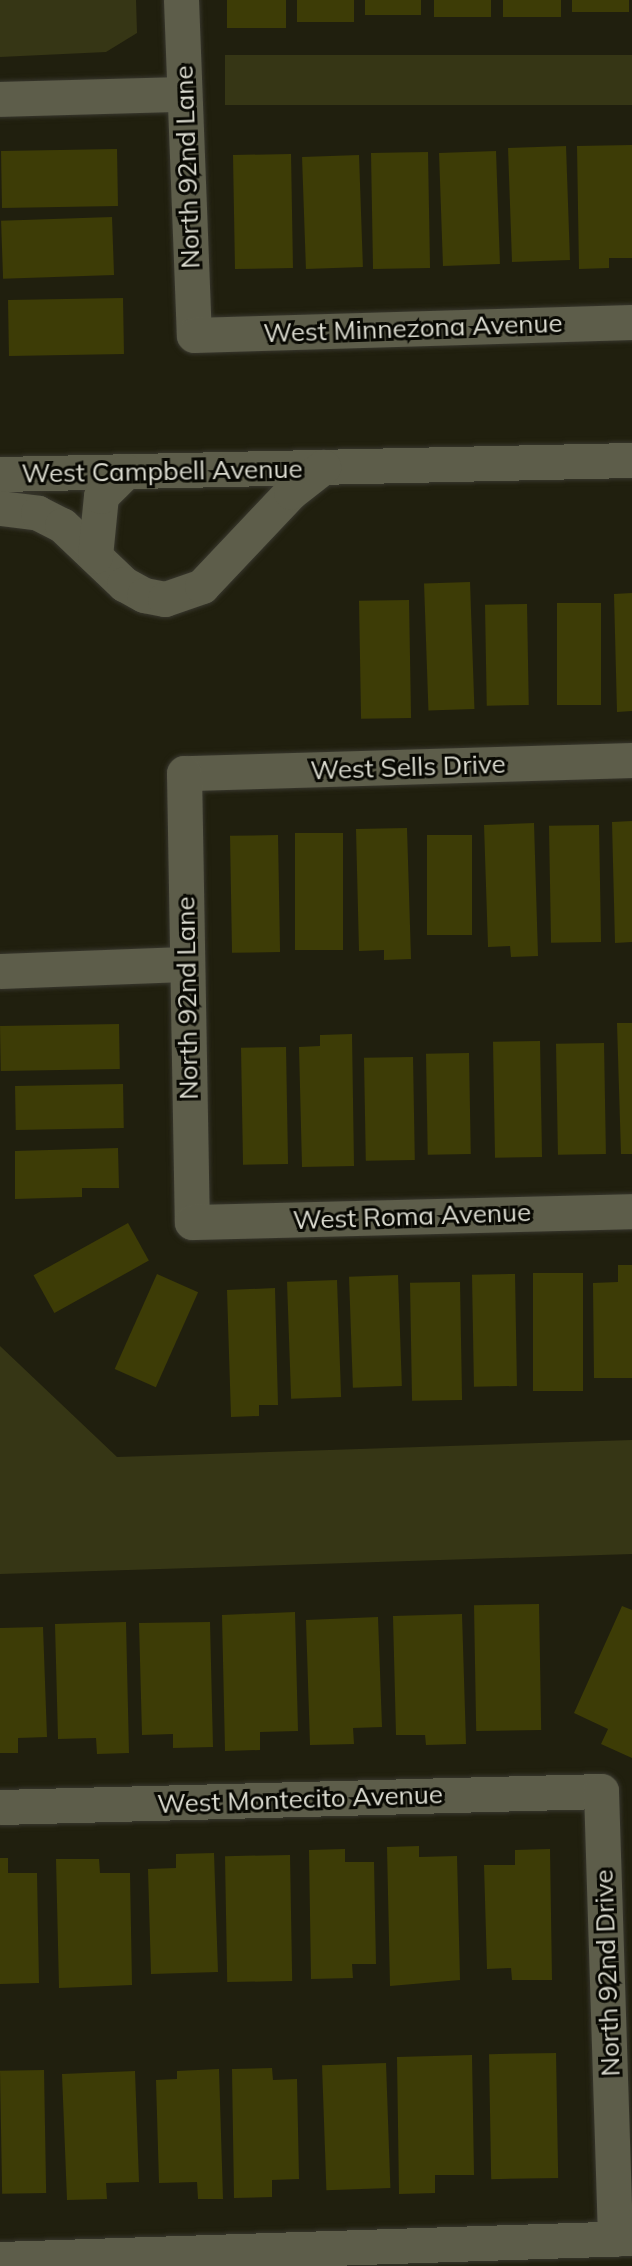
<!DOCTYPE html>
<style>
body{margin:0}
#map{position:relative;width:632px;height:2266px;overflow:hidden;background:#201f0e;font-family:Mulish,sans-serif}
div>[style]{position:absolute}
.green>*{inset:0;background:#363615;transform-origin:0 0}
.building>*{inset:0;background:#3d3c06;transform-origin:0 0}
.roads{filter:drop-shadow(0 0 2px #38372e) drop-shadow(0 0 2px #38372e)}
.minor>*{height:35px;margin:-17.5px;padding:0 17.5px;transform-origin:17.5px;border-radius:17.5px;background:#5d5d4a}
span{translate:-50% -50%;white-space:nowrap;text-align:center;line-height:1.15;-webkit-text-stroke:6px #090903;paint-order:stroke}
.street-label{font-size:26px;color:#dbdbd0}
</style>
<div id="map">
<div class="green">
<i style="clip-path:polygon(0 0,136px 0,137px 33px,106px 52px,0 57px)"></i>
<i style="left:632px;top:55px;width:50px;height:407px;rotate:90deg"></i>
<i style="clip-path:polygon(0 1346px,117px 1457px,632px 1440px,632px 1554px,0 1574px)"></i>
</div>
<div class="building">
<i style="left:227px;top:0;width:59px;height:28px"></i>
<i style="left:297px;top:0;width:57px;height:22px"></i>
<i style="left:365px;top:0;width:56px;height:15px"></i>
<i style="left:434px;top:0;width:57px;height:17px"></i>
<i style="left:503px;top:0;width:58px;height:17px"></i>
<i style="left:572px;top:0;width:57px;height:12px"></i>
<i style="clip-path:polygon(632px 145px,632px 258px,609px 258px,609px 268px,579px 269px,577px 146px)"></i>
<i style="left:566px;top:146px;width:114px;height:58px;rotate:88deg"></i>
<i style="left:117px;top:149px;width:57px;height:116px;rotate:89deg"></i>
<i style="left:496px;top:151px;width:113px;height:57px;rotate:88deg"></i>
<i style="left:428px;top:152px;width:116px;height:57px;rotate:89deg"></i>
<i style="left:291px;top:154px;width:114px;height:58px;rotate:89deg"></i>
<i style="left:359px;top:155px;width:112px;height:57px;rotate:88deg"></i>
<i style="left:112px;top:217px;width:58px;height:111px;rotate:88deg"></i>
<i style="left:123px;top:298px;width:56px;height:115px;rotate:89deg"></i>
<i style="left:470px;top:582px;width:127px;height:46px;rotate:88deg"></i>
<i style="clip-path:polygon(632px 593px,632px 711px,617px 712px,614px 594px)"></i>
<i style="left:409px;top:600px;width:118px;height:50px;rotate:89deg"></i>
<i style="left:557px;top:603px;width:44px;height:102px"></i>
<i style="left:527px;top:604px;width:101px;height:42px;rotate:89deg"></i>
<i style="clip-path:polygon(632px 821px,632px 942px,615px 943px,612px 822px)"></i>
<i style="clip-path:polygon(534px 823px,538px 956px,511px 957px,510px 946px,488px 947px,484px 825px)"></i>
<i style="left:599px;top:825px;width:117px;height:50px;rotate:89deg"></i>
<i style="clip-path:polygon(407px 828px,411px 959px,384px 960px,384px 950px,359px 951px,356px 829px)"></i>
<i style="left:295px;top:833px;width:48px;height:117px"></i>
<i style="left:278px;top:835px;width:117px;height:48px;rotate:89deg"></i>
<i style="left:427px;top:835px;width:45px;height:100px"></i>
<i style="clip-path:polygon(617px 1023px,632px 1023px,632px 1154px,621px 1154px)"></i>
<i style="left:119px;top:1024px;width:45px;height:119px;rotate:89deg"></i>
<i style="clip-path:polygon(352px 1034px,354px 1166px,302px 1167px,299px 1047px,320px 1046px,320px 1035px)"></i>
<i style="left:540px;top:1041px;width:116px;height:47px;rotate:89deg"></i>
<i style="left:604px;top:1043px;width:111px;height:48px;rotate:89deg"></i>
<i style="left:286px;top:1047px;width:117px;height:45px;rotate:89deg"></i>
<i style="left:469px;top:1053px;width:101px;height:43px;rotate:89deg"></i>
<i style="left:413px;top:1057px;width:103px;height:49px;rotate:89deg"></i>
<i style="left:123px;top:1084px;width:44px;height:108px;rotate:89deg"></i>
<i style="clip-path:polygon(118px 1148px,119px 1188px,82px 1188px,82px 1197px,15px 1199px,15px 1151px)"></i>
<i style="left:128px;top:1223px;width:43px;height:108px;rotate:61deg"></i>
<i style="clip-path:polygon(618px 1265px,632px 1265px,632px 1378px,594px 1378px,593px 1283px,618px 1282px)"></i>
<i style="left:533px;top:1273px;width:50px;height:118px"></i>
<i style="left:157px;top:1274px;width:45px;height:104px;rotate:24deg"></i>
<i style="left:515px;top:1274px;width:112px;height:43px;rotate:89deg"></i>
<i style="left:398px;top:1275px;width:111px;height:49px;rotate:88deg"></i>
<i style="left:337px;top:1280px;width:117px;height:50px;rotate:88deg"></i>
<i style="left:460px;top:1282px;width:118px;height:50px;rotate:89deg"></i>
<i style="clip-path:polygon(275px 1288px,278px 1405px,259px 1405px,259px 1416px,231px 1417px,227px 1290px)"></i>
<i style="left:539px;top:1604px;width:126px;height:65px;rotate:89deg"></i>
<i style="clip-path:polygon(622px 1606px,632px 1610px,632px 1758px,601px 1744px,608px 1729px,574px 1713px)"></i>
<i style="clip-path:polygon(295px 1612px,298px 1731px,260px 1732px,260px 1750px,225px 1751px,222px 1615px)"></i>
<i style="clip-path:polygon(462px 1614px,466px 1744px,426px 1745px,425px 1735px,396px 1735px,393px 1616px)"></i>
<i style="clip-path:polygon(378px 1617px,382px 1727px,353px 1728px,354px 1744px,310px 1745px,306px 1620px)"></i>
<i style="clip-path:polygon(126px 1622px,129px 1753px,97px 1754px,96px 1738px,58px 1739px,55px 1624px)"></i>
<i style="clip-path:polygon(210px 1622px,213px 1747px,173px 1748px,173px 1734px,142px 1735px,139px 1623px)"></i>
<i style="clip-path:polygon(43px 1627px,47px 1737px,18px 1738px,18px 1753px,0 1753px,0 1628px)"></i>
<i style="clip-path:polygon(419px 1846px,419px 1857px,457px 1856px,460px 1980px,390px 1986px,387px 1847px)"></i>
<i style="clip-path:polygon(345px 1849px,345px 1862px,374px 1862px,376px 1964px,352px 1964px,353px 1978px,311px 1979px,309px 1850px)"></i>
<i style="clip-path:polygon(550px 1849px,552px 1980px,512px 1980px,511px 1968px,487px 1969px,484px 1865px,515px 1865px,515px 1850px)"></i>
<i style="clip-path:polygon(214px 1853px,218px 1972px,151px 1974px,148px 1869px,176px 1868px,176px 1854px)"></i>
<i style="left:290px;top:1855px;width:126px;height:65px;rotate:89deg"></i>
<i style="clip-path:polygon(0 1858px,8px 1858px,8px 1873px,37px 1873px,39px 1983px,0 1984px)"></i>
<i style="clip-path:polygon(56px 1859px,99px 1859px,100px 1873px,130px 1873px,132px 1985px,59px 1988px)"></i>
<i style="left:556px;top:2053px;width:125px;height:67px;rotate:89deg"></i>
<i style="clip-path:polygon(472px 2055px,474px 2175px,435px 2175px,435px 2193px,399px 2194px,397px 2057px)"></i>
<i style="left:386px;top:2063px;width:125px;height:64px;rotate:88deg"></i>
<i style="clip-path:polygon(272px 2068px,273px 2080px,297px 2079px,299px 2179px,272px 2180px,272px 2197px,234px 2198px,232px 2069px)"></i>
<i style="clip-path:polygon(219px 2069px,223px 2199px,198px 2199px,197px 2182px,159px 2183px,156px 2080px,177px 2079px,177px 2071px)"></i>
<i style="left:44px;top:2070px;width:123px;height:44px;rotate:89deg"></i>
<i style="clip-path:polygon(135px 2071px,139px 2182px,106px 2183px,107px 2199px,67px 2200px,62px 2074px)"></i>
</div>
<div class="roads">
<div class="minor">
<i style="left:181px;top:0;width:335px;rotate:87.8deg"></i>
<i style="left:194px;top:335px;width:438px;rotate:-1.7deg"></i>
<i style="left:0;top:99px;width:184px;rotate:-1.6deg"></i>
<i style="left:0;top:474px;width:632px;rotate:-1.27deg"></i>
<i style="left:0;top:508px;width:38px;rotate:7deg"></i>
<i style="left:38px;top:513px;width:27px;rotate:27deg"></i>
<i style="left:62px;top:525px;width:86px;rotate:43.6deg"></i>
<i style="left:124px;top:584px;width:23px;rotate:29deg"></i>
<i style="left:144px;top:595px;width:21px;rotate:11deg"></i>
<i style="left:165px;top:599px;width:39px;rotate:-19deg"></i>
<i style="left:202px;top:586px;width:129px;rotate:-46.6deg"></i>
<i style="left:291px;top:492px;width:41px;rotate:-38deg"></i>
<i style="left:95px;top:556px;width:60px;rotate:-84.3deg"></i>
<i style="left:101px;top:496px;width:35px;rotate:-45deg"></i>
<i style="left:632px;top:760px;width:448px;rotate:178.3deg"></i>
<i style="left:184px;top:773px;width:449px;rotate:89deg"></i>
<i style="left:192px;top:1222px;width:440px;rotate:-1.4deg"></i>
<i style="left:0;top:971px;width:186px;rotate:-2.2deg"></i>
<i style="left:0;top:1807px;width:601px;rotate:-1.52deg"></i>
<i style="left:601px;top:1791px;width:448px;rotate:88.2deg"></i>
<i style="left:0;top:2259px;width:632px;rotate:-1.9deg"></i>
</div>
</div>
<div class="street-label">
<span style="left:187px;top:167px;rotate:-92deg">North 92nd Lane</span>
<span style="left:413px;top:328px;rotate:-2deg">West Minnezona Avenue</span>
<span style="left:162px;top:471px;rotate:-1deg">West Campbell Avenue</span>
<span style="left:408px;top:767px;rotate:-2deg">West Sells Drive</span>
<span style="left:187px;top:998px;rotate:-91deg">North 92nd Lane</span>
<span style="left:412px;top:1216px;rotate:-2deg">West Roma Avenue</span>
<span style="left:300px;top:1799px;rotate:-2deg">West Montecito Avenue</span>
<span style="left:607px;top:1973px;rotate:-92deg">North 92nd Drive</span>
</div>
</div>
